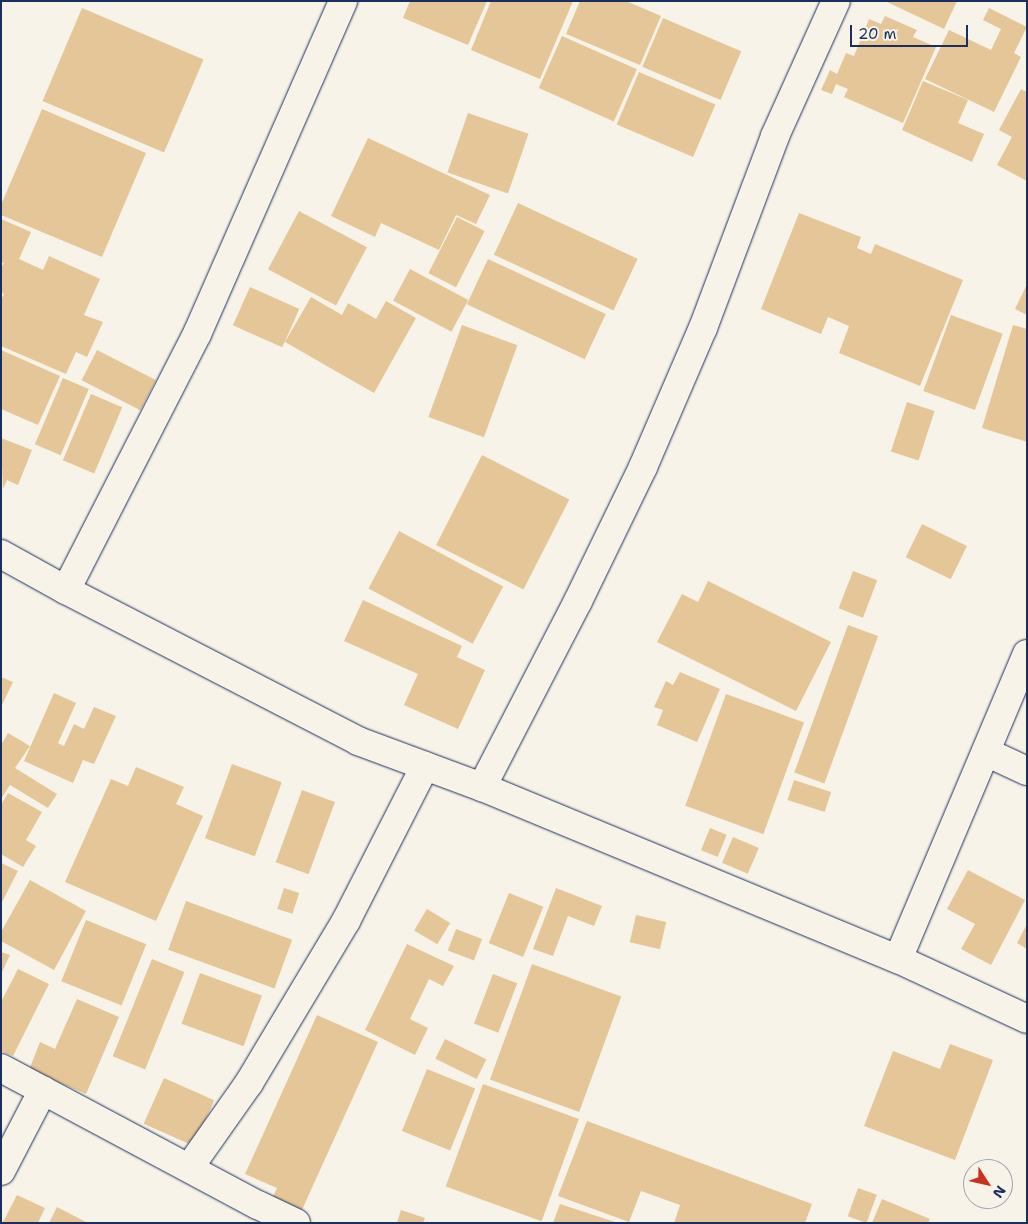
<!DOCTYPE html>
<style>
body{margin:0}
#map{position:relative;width:1028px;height:1224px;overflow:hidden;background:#f7f3e8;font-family:"Shantell Sans",sans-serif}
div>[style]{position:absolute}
.building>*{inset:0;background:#e5c698;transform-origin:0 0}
.roads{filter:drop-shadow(0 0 1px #1b2f5e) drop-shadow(0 0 1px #1b2f5e)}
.minor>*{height:28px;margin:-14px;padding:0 14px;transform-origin:14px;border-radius:14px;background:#f7f3e8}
span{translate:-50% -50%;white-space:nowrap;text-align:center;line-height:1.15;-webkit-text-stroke:4px #f7f3e8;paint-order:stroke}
.frame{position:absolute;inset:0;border:2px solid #1b2f5e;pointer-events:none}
.north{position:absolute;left:963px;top:1159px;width:50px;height:50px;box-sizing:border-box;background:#f7f3e8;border:1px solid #9fa5b1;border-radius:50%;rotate:125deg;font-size:14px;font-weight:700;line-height:20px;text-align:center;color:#1b2f5e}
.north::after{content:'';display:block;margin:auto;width:18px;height:22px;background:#c8321e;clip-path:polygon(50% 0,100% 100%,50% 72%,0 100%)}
.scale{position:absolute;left:850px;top:25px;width:118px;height:22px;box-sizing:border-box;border:2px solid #1b2f5e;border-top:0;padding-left:6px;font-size:15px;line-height:18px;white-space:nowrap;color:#1b2f5e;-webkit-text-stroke:4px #f7f3e8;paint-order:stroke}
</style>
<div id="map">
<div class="building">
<i style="clip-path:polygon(410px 1px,487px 1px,468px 45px,403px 18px)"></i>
<i style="clip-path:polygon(491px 1px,573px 1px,540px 79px,471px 50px)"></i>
<i style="clip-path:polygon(580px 1px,626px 1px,661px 16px,640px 65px,566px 34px)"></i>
<i style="clip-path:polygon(885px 1px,957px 1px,944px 29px)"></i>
<i style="left:82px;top:8px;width:132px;height:101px;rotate:23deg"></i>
<i style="clip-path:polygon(989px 8px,1027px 27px,1014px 53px,1021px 57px,994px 112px,925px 79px,949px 30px,991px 50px,1001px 29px,983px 20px)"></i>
<i style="clip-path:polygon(885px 16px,917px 30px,913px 37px,936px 47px,903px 123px,844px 97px,848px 89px,836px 84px,832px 94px,821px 90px,830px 70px,837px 74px,846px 53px,854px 56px,869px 19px,881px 24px)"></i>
<i style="left:663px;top:18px;width:85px;height:53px;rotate:23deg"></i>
<i style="left:562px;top:36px;width:82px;height:57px;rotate:24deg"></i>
<i style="left:639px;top:72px;width:83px;height:57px;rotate:23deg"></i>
<i style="clip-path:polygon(923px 81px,968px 100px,958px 123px,984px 134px,972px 162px,902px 130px)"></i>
<i style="clip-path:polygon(1021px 89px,1027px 92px,1027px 181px,997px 165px,1012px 137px,999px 130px)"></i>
<i style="clip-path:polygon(42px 109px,146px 153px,102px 257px,1px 215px,1px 205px)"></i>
<i style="left:468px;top:113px;width:64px;height:63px;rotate:19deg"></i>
<i style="clip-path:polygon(368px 138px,490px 195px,476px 224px,456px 215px,439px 250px,381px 223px,375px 237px,331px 216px)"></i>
<i style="left:518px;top:203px;width:132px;height:57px;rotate:25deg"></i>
<i style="left:299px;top:211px;width:77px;height:66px;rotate:28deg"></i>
<i style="clip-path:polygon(799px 213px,861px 237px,857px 248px,871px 254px,875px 244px,963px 280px,920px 386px,839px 353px,849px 326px,828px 317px,821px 334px,761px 309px)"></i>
<i style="left:457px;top:217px;width:31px;height:63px;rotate:27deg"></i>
<i style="clip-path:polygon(1px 219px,31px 232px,19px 259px,43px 270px,49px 256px,100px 279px,84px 315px,103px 322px,87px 357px,76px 352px,66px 374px,1px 346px,1px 300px,4px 294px,1px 292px,1px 268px,4px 263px,1px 262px)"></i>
<i style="left:488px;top:259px;width:130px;height:50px;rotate:25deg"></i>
<i style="left:410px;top:269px;width:66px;height:36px;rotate:28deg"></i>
<i style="clip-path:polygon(1027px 284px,1027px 315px,1015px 309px)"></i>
<i style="left:250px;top:287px;width:54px;height:42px;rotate:24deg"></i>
<i style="clip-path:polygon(311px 297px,342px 315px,348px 303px,376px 319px,386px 301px,416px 318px,374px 393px,285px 342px)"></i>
<i style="left:951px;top:315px;width:55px;height:81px;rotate:20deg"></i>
<i style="left:462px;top:325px;width:59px;height:98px;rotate:20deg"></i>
<i style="clip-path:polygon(1013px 325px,1027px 329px,1027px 442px,982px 428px)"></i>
<i style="clip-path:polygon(1px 350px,60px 376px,38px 425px,1px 409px)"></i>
<i style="left:97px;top:350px;width:66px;height:34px;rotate:27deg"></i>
<i style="left:63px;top:378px;width:28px;height:72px;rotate:23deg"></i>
<i style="left:91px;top:394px;width:34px;height:72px;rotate:23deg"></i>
<i style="left:907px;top:402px;width:29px;height:52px;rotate:18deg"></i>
<i style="clip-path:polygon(1px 438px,32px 450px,18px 485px,7px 480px,3px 489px)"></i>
<i style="left:482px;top:455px;width:98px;height:101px;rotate:27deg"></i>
<i style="left:922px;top:524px;width:50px;height:37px;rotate:26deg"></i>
<i style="left:399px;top:531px;width:118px;height:65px;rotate:28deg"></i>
<i style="left:853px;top:571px;width:26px;height:40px;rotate:21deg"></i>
<i style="clip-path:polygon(708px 581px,831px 642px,796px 711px,657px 642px,682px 594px,698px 602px)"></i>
<i style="clip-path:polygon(363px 600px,462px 646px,457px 657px,485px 670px,458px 729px,404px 705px,418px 674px,344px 641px)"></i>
<i style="left:848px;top:625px;width:32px;height:157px;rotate:20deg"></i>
<i style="clip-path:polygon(680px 672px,720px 689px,697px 742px,657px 725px,663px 710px,654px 707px,666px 681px,673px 685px)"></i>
<i style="clip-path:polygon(1px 677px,13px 682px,1px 707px)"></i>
<i style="clip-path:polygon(54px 693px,76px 703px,58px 743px,64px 746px,74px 724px,84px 729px,94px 707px,116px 716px,94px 764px,83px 760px,73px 783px,24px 761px)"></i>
<i style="left:726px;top:694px;width:83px;height:119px;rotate:20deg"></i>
<i style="clip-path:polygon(8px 733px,30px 746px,15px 768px,57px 794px,48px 808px,10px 785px,1px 799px,1px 745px)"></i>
<i style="left:232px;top:764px;width:53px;height:79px;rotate:20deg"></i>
<i style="clip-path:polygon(136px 767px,184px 787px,176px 804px,203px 816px,156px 921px,65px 882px,111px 779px,128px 786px)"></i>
<i style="left:794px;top:780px;width:39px;height:21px;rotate:18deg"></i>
<i style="left:302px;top:790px;width:35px;height:77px;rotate:20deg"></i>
<i style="clip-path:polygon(8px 793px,42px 812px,26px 840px,36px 846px,23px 867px,1px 854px,1px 805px)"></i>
<i style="left:710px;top:828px;width:18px;height:24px;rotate:22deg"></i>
<i style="left:733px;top:837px;width:28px;height:28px;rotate:23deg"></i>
<i style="clip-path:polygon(1px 863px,18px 871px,1px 904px)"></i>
<i style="clip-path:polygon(968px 870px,1025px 900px,991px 965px,961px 949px,975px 924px,947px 909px)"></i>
<i style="clip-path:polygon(30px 880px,86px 911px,54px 970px,1px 941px,1px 932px)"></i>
<i style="left:284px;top:888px;width:16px;height:22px;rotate:18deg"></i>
<i style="clip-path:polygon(556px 888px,602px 906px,594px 926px,568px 916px,553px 956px,533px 949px)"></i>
<i style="left:509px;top:893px;width:37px;height:54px;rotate:22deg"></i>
<i style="left:186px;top:901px;width:113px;height:52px;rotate:20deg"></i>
<i style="left:427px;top:909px;width:27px;height:25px;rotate:31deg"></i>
<i style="left:636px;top:915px;width:31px;height:28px;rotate:13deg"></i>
<i style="left:86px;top:920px;width:65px;height:66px;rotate:22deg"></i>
<i style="clip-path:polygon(1027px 924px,1027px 949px,1017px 943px)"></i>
<i style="left:456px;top:929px;width:28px;height:23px;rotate:21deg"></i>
<i style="clip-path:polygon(407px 944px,454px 966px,443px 986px,429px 979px,410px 1019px,428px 1028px,415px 1055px,365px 1030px)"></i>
<i style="clip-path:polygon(1px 952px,10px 955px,1px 974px)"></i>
<i style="left:152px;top:959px;width:35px;height:105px;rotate:22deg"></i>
<i style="left:532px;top:964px;width:95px;height:123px;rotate:20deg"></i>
<i style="clip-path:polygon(18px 969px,49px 984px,13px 1056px,1px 1051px,1px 1002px)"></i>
<i style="left:200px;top:973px;width:66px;height:54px;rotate:20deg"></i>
<i style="left:493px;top:974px;width:26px;height:53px;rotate:21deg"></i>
<i style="clip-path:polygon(77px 999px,119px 1017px,86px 1094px,29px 1070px,40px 1042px,55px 1049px)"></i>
<i style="clip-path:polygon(317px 1015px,378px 1042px,301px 1212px,272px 1199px,277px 1188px,245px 1174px)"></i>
<i style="left:445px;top:1039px;width:46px;height:22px;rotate:26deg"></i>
<i style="clip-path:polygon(950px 1044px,993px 1060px,955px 1160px,864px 1126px,893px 1051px,940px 1069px)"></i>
<i style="left:427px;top:1069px;width:52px;height:67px;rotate:22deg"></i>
<i style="left:164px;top:1078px;width:55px;height:50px;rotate:24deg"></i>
<i style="left:483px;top:1084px;width:102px;height:109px;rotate:20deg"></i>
<i style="clip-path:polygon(587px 1121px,812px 1204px,805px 1223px,674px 1223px,680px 1205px,641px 1191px,629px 1222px,558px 1196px)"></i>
<i style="left:858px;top:1188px;width:20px;height:30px;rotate:20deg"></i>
<i style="clip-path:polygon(17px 1195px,45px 1208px,38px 1223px,3px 1222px)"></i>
<i style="clip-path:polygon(882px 1199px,930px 1219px,928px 1223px,872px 1223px)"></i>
<i style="clip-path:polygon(560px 1204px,615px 1222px,614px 1223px,553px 1223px)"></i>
<i style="clip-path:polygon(57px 1207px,88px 1223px,49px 1223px)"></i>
<i style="clip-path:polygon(401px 1210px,425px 1218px,423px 1223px,397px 1223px)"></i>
</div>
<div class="roads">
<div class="minor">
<i style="left:1px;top:554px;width:74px;rotate:29deg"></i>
<i style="left:66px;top:590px;width:329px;rotate:27.3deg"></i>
<i style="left:358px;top:741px;width:132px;rotate:20.4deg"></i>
<i style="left:482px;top:787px;width:450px;rotate:22.5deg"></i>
<i style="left:898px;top:959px;width:142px;rotate:24.9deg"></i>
<i style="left:66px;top:590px;width:288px;rotate:-62.9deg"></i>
<i style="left:197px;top:334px;width:364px;rotate:-66.3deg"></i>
<i style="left:986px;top:752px;width:45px;rotate:24.9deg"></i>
<i style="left:482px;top:787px;width:209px;rotate:-62.7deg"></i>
<i style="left:578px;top:601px;width:149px;rotate:-64.1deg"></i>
<i style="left:643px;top:467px;width:151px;rotate:-66.7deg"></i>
<i style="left:703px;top:328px;width:205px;rotate:-69.4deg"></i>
<i style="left:775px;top:136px;width:148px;rotate:-65.7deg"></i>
<i style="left:898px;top:959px;width:331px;rotate:-67.1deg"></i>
<i style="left:1px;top:1068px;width:291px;rotate:28.1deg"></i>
<i style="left:258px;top:1205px;width:42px;rotate:25.3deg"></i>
<i style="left:189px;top:1168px;width:104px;rotate:-54.8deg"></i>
<i style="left:249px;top:1083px;width:189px;rotate:-59.1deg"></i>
<i style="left:346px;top:921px;width:174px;rotate:-63deg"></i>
<i style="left:1px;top:1171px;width:91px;rotate:-62.6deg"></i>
</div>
</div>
<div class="frame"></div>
<div class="north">N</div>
<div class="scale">20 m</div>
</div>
